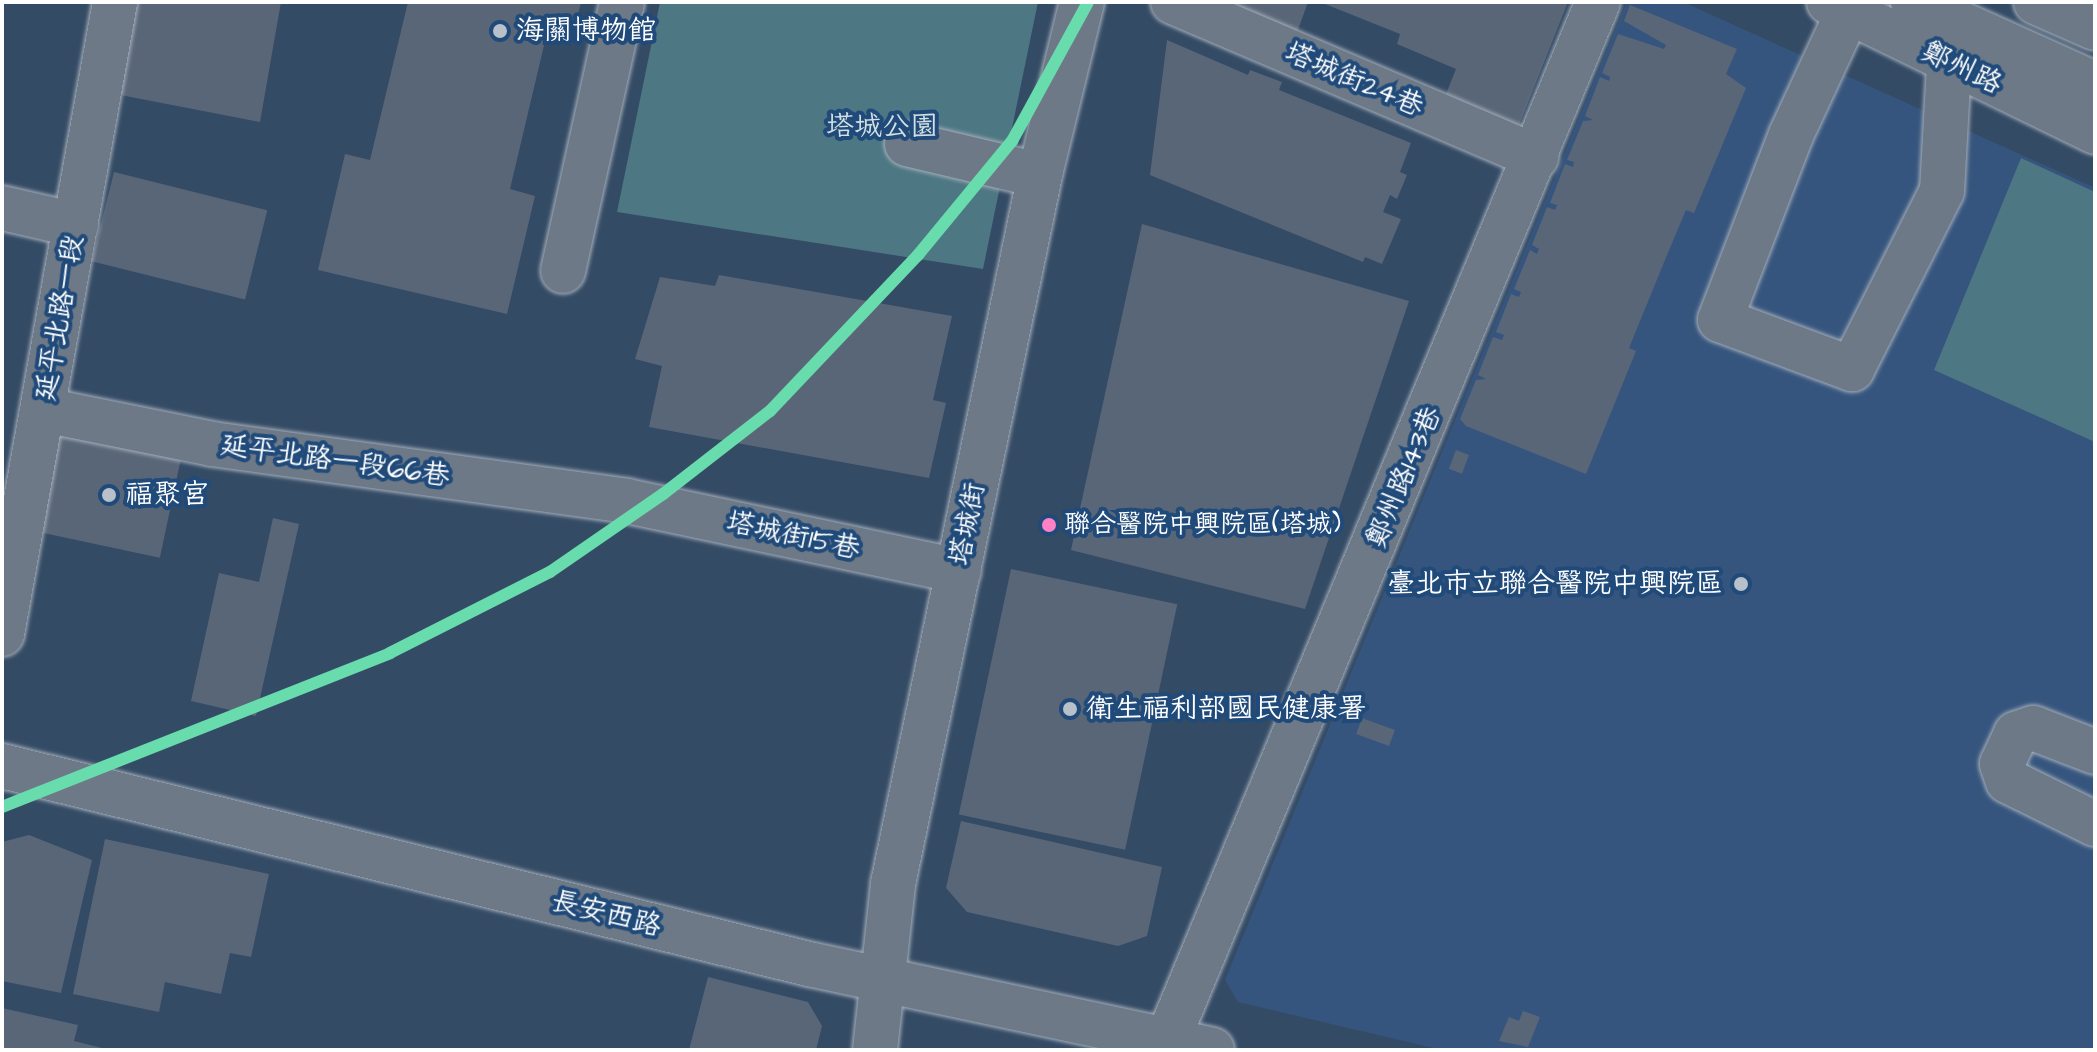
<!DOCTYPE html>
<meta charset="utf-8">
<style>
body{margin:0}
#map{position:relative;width:2097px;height:1052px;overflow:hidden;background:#344b65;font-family:"Architects Daughter","LXGW WenKai TC",sans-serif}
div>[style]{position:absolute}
.built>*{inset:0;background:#36557e}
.green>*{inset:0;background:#4c7783}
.building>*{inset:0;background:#596678;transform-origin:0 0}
.roads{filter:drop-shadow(0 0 2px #a4aeba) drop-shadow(0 0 2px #a4aeba)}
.minor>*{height:44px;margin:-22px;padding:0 22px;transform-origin:22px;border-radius:22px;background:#6d7986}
.highway>*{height:44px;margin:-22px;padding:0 22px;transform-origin:22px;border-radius:22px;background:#6d7986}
.metro-1>*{height:12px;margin:-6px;padding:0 6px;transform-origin:6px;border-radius:6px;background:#68dcac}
.dots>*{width:22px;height:22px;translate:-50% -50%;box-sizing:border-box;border:4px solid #1f4a7a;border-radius:50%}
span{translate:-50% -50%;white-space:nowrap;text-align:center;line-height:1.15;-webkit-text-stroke:8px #1f4a7a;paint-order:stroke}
.bus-label{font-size:26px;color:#fff}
.left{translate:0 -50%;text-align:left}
.poi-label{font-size:28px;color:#fff}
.right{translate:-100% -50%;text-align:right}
.street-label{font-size:28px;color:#fff}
.park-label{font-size:28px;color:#d3dfe1}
.frame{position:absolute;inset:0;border:4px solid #fff;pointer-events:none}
</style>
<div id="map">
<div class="built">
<i style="clip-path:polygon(1627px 2px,1683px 2px,2095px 188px,2095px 1050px,1442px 1050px,1238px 1002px,1225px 980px)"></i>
</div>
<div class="green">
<i style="clip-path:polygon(660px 2px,1038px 2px,983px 269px,617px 212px)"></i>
<i style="clip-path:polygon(2021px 158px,2095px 192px,2095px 442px,1934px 370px)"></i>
</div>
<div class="building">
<i style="clip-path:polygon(122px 2px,281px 2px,260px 122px,105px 92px)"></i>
<i style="clip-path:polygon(408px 2px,581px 2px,575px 27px,550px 20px,510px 189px,535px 196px,507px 314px,318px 270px,345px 154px,370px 160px)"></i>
<i style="clip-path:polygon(1212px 2px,1308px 2px,1295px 38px)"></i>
<i style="clip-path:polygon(1320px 2px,1568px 2px,1517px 130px,1444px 99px,1456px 69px,1397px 44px,1400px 34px)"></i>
<i style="clip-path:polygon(1630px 5px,1737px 49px,1726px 74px,1746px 88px,1694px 213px,1686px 210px,1667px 255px,1629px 348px,1636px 351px,1586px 474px,1466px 426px,1460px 419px,1476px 380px,1486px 379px,1478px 375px,1493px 337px,1502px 340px,1504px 335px,1496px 332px,1511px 294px,1519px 297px,1521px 292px,1514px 289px,1530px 250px,1537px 254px,1539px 249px,1532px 245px,1547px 207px,1555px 210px,1557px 205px,1550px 203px,1565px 164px,1573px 167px,1574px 162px,1567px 160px,1583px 121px,1593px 120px,1585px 116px,1600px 77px,1609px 81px,1610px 77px,1602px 73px,1618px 34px,1664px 49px,1666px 45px,1624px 21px)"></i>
<i style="clip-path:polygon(1167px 40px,1248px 75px,1250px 70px,1282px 82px,1279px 90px,1411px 143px,1400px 172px,1407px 175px,1397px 199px,1390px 195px,1383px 212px,1401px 219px,1382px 264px,1365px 257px,1363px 262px,1150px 175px)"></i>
<i style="left:114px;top:172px;width:158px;height:92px;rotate:14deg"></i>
<i style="clip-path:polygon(1142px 224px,1409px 301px,1305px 609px,1071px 550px)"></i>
<i style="clip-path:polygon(719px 275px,952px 316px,933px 400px,946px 403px,929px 478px,649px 427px,662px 366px,635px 359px,660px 277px,715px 286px)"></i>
<i style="left:59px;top:431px;width:125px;height:103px;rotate:12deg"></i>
<i style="left:1456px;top:450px;width:14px;height:20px;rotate:21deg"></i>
<i style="clip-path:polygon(273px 518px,299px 524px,256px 716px,191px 701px,219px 573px,259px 582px)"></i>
<i style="left:1011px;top:569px;width:170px;height:251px;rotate:12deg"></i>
<i style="left:1362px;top:718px;width:35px;height:17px;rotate:20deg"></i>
<i style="clip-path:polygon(961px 821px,1162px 867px,1147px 936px,1118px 946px,967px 912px,946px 888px)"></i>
<i style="clip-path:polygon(29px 835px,92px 860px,61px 993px,2px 981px,2px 842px)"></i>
<i style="clip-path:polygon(105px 839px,269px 874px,251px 957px,230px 953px,221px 994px,165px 982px,159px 1012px,73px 994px)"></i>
<i style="clip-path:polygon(708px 977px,808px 1002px,822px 1026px,816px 1050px,689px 1050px)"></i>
<i style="clip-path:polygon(2px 1008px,78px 1025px,74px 1041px,110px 1050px,2px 1050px)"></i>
<i style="clip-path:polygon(1523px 1011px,1540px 1017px,1528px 1047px,1499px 1041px,1509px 1017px,1519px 1021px)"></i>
</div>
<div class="roads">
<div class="minor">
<i style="left:1173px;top:2px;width:395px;rotate:23.1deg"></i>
<i style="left:1829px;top:2px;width:296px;rotate:26deg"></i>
<i style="left:1849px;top:10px;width:138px;rotate:114.9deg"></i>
<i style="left:1791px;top:135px;width:198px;rotate:111deg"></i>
<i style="left:1720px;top:320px;width:141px;rotate:20.4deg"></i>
<i style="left:1852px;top:369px;width:199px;rotate:-63.2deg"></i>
<i style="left:1942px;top:191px;width:127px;rotate:-86.8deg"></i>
<i style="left:907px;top:144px;width:126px;rotate:13.3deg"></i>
<i style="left:1030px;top:173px;width:11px;rotate:-15deg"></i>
<i style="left:2px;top:208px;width:76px;rotate:12.9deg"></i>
<i style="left:563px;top:271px;width:275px;rotate:-77.6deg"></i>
<i style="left:44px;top:410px;width:171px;rotate:11.4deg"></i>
<i style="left:212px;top:444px;width:419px;rotate:7.8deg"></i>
<i style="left:627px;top:501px;width:339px;rotate:11.9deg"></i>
<i style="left:2px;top:634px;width:642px;rotate:-79.86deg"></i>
<i style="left:2095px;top:752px;width:66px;rotate:-158.8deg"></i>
<i style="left:2033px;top:728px;width:18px;rotate:161deg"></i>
<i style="left:2016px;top:734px;width:33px;rotate:115deg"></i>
<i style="left:2002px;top:764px;width:18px;rotate:71deg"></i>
<i style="left:2008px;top:781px;width:97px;rotate:26.3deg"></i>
<i style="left:2px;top:766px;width:831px;rotate:13.79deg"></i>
<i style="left:809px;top:964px;width:412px;rotate:12deg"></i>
<i style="left:1168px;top:1039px;width:1123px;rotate:-67.48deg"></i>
<i style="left:875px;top:1050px;width:167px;rotate:-83.8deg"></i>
<i style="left:893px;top:884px;width:729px;rotate:-78.29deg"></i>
<i style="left:1041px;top:170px;width:173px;rotate:-76.3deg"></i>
</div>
<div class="highway">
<i style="left:1913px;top:2px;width:200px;rotate:24.3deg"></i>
<i style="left:2036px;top:2px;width:64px;rotate:23.8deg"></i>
</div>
</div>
<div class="metro-1">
<i style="left:2px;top:807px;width:417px;rotate:-21.6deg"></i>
<i style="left:390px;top:653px;width:179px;rotate:-26.9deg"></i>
<i style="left:550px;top:572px;width:137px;rotate:-34.6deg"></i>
<i style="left:663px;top:494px;width:135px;rotate:-37.8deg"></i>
<i style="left:770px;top:411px;width:215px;rotate:-46.5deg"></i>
<i style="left:918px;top:255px;width:148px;rotate:-50.5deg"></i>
<i style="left:1012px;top:141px;width:158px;rotate:-61.3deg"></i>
</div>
<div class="dots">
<i style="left:500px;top:31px;background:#b8c0c9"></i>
<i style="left:109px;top:495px;background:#b8c0c9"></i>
<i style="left:1049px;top:525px;background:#ff80c5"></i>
<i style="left:1741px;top:584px;background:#b8c0c9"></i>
<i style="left:1070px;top:709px;background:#b8c0c9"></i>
</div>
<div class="bus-label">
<span class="left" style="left:1064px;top:525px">聯合醫院中興院區(塔城)</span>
</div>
<div class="poi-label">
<span class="left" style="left:516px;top:31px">海關博物館</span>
<span class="left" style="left:125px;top:495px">福聚宮</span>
<span class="right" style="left:1723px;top:584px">臺北市立聯合醫院中興院區</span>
<span class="left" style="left:1086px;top:709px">衛生福利部國民健康署</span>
</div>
<div class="street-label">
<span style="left:1962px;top:68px;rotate:26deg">鄭州路</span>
<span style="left:1354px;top:80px;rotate:23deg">塔城街24巷</span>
<span style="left:60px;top:318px;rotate:-80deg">延平北路一段</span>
<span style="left:335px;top:461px;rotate:8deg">延平北路一段66巷</span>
<span style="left:1404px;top:477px;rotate:-67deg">鄭州路143巷</span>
<span style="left:968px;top:524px;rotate:-79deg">塔城街</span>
<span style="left:793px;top:536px;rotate:12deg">塔城街15巷</span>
<span style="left:606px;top:914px;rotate:14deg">長安西路</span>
</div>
<div class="park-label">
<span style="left:882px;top:127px">塔城公園</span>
</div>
<div class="frame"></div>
</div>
